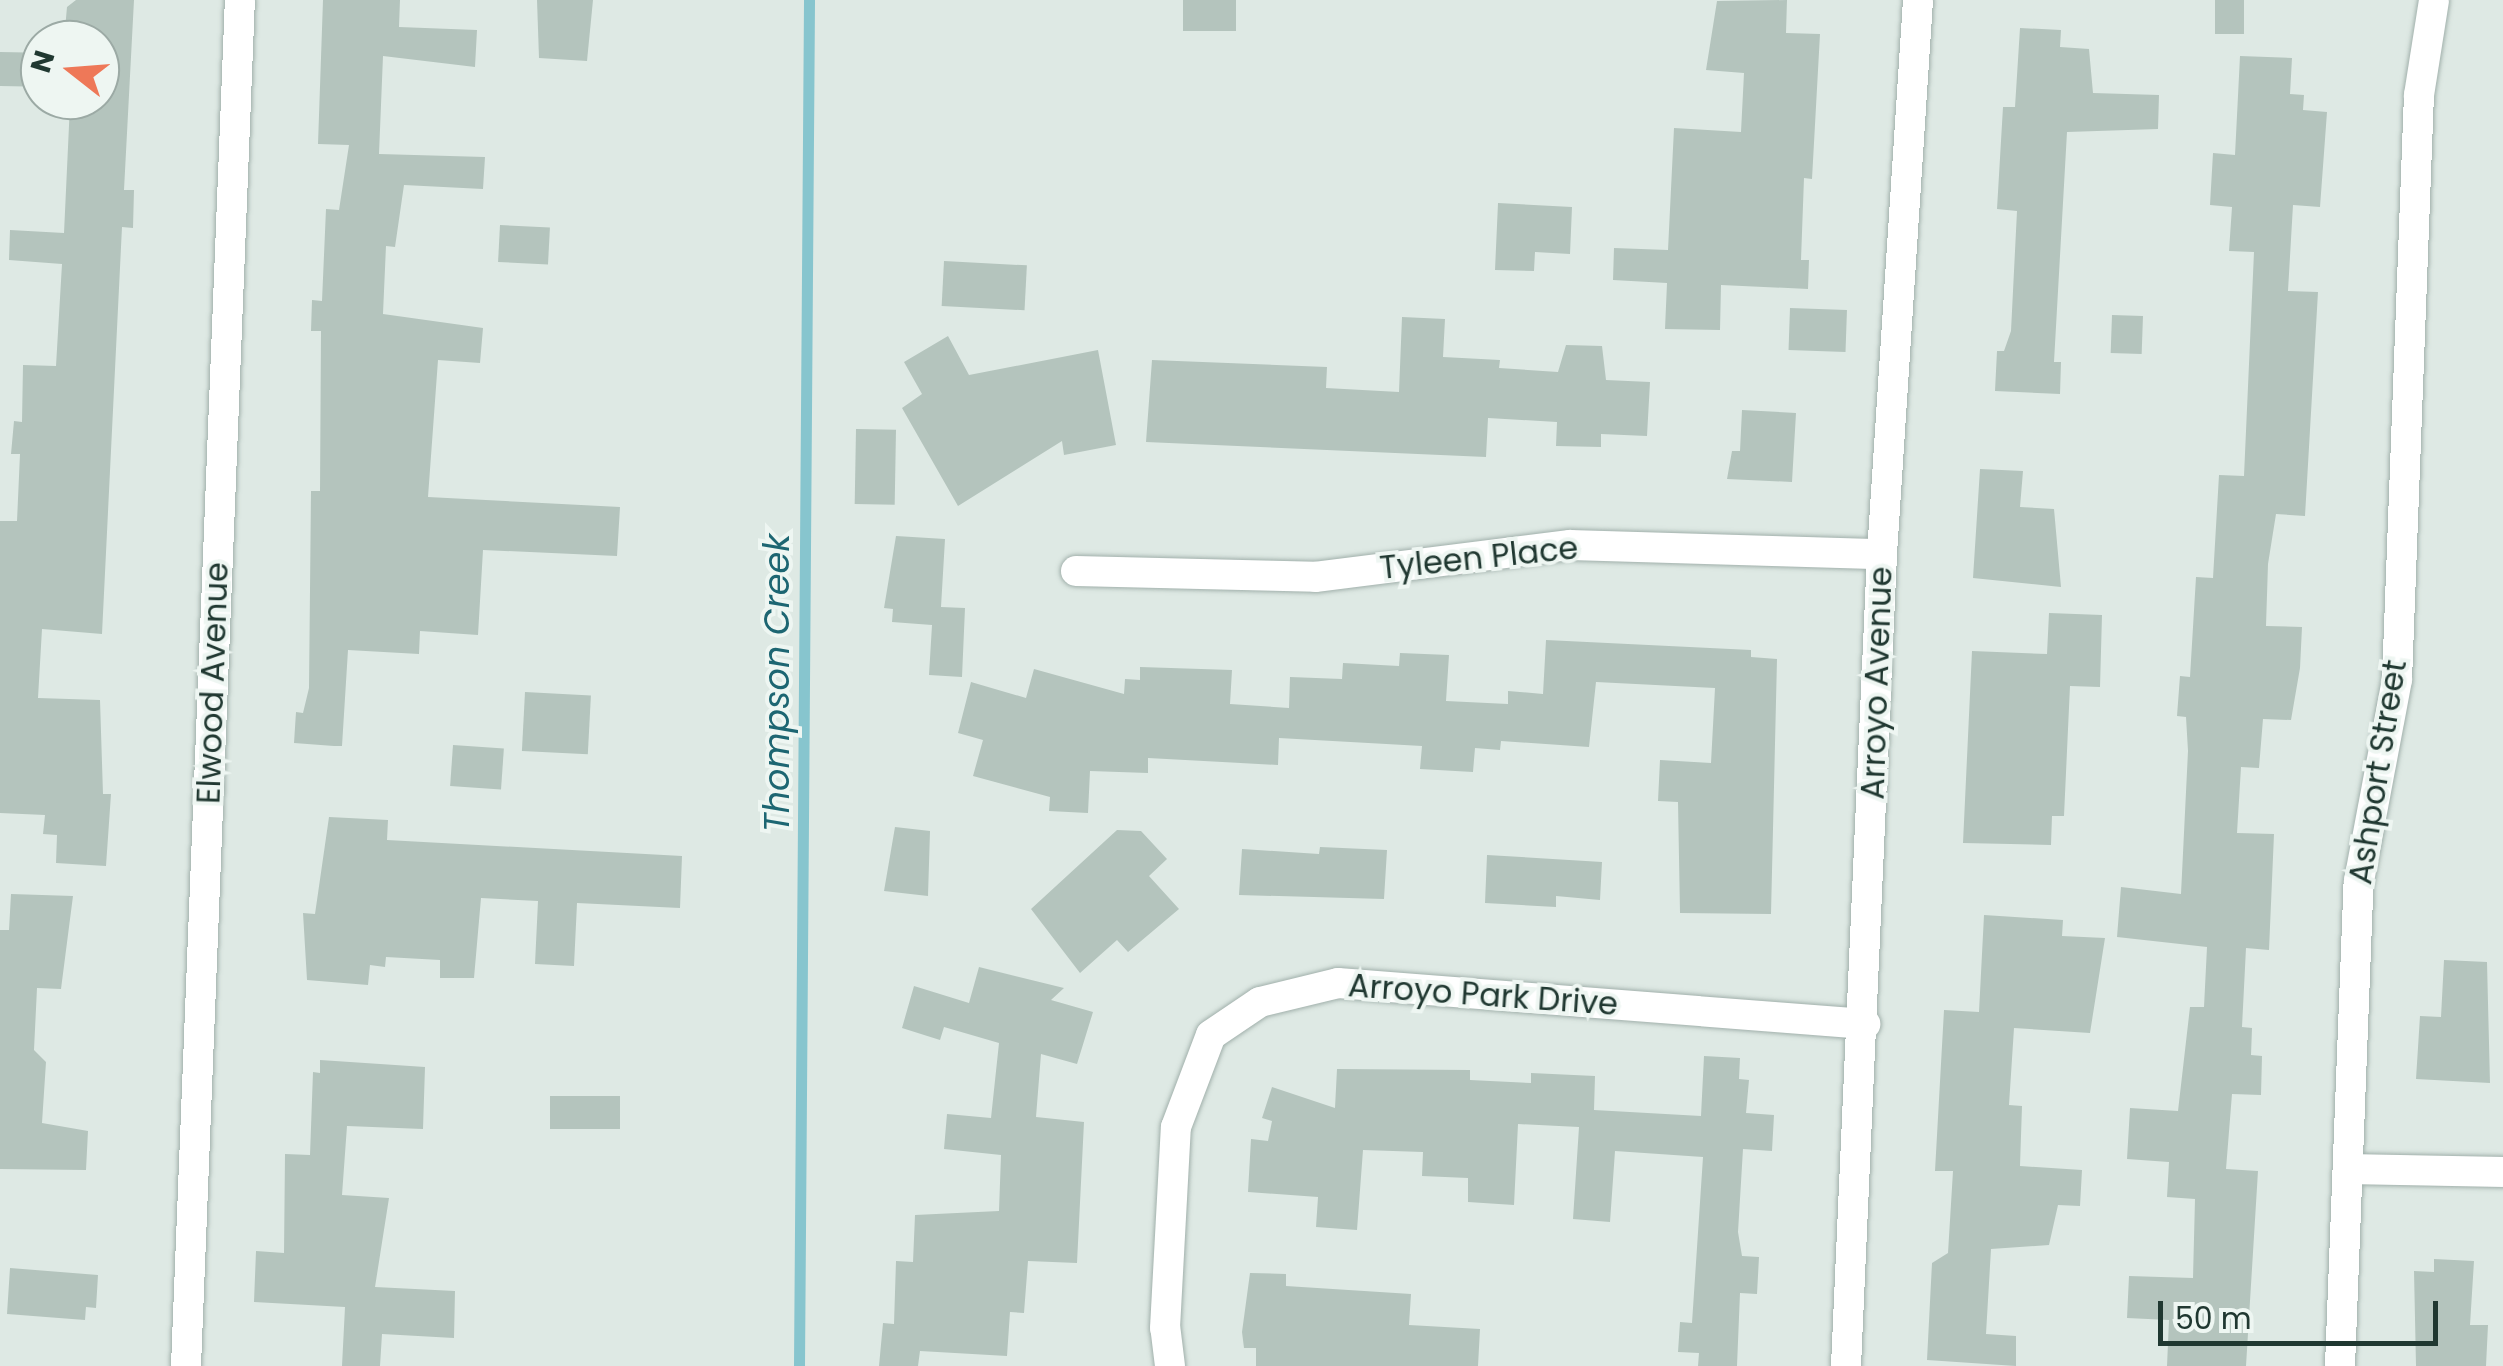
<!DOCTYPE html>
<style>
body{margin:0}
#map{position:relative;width:2503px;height:1366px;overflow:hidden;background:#dee9e4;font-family:Poppins,sans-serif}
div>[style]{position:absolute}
.stream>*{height:11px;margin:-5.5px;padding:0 5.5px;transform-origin:5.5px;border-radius:5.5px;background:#87c5ce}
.building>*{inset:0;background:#b4c4bd;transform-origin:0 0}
.roads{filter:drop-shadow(0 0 2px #a1b0ab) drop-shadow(0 0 2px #a1b0ab)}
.minor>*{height:30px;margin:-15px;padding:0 15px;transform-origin:15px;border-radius:15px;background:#fff}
span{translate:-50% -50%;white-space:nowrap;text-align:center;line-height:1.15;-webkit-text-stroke:8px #eef6f2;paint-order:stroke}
.street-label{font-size:32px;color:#203831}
.water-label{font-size:35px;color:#1d6672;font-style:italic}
.north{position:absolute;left:20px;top:20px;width:100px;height:100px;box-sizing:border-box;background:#eef6f2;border:2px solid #9caaa5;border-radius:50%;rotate:287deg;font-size:28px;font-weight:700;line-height:40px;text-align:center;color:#203831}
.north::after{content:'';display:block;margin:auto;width:35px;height:45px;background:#ee7858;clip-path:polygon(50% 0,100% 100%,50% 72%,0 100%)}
.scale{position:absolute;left:2158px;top:1301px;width:280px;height:45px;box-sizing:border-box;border:5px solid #203831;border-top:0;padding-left:12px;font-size:30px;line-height:35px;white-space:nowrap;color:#203831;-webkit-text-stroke:8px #eef6f2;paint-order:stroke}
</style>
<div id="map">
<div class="stream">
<i style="left:799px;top:1366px;width:1366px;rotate:-89.58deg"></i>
</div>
<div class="building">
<i style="clip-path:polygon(76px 0,134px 0,124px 190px,134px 190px,133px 228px,122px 227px,102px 634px,42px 629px,38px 698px,100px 700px,103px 794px,111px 794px,106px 866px,56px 863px,57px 835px,43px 834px,45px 815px,0 813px,0 521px,17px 521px,20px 454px,11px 454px,14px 421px,22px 422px,23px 365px,56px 366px,62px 264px,9px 260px,10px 230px,64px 233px,70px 104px,100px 106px,100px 40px,64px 40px,67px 7px)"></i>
<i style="clip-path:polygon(323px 0,400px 0,399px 27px,477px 30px,475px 67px,383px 56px,379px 154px,485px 157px,483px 189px,404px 185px,395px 247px,386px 246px,383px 314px,483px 328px,480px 363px,438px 360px,428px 497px,620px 507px,617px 556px,483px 550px,478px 635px,420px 631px,419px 654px,348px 650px,342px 746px,334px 746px,294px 743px,296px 712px,303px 713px,309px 688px,311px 491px,320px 491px,321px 331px,311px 331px,312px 300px,322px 301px,326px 209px,339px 210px,349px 145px,318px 144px)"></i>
<i style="clip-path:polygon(537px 0,593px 0,587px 61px,539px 58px)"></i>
<i style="left:1183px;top:0;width:53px;height:31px"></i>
<i style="clip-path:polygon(1787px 0,1786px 33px,1820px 34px,1812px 179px,1804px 178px,1801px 260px,1809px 260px,1808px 289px,1721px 285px,1720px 330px,1665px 329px,1667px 283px,1613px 280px,1614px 248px,1668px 250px,1674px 128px,1741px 132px,1744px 73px,1706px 70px,1717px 1px)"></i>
<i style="left:2215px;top:0;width:29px;height:34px"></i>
<i style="clip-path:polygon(2020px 28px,2061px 30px,2060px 47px,2089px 49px,2093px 93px,2159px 95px,2158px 129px,2067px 132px,2054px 362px,2061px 362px,2060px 394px,1995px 391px,1997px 351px,2004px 351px,2011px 331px,2017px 211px,1997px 209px,2003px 107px,2015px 107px)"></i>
<i style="left:0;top:52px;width:40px;height:34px;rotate:1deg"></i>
<i style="clip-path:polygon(2240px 56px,2292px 58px,2290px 94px,2304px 95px,2303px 110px,2327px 112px,2320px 207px,2293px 205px,2288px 291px,2318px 292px,2305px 516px,2276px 514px,2268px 564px,2266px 626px,2302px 627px,2300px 668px,2291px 720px,2263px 719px,2259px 768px,2241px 767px,2237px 833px,2274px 834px,2269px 950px,2246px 948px,2242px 1027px,2252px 1028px,2251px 1055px,2262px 1056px,2261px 1095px,2232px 1094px,2226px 1169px,2258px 1171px,2246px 1366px,2167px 1366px,2169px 1320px,2127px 1318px,2129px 1276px,2193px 1278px,2195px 1199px,2167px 1197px,2169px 1162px,2127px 1159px,2130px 1108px,2178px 1111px,2190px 1007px,2204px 1007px,2207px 947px,2117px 937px,2121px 887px,2181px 894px,2188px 751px,2186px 717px,2177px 716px,2180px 676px,2190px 677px,2196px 577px,2213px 578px,2219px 475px,2244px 476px,2254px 252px,2229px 251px,2232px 207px,2210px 205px,2213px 153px,2235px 155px)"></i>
<i style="clip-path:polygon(1498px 203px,1572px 207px,1570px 254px,1535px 252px,1534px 271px,1495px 270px)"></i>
<i style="left:500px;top:225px;width:50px;height:37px;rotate:3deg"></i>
<i style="left:944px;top:261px;width:83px;height:45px;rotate:3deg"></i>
<i style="left:1790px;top:308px;width:57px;height:42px;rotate:2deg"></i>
<i style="left:2112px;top:315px;width:31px;height:38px;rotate:2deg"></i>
<i style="clip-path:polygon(1402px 317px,1445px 319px,1443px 357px,1500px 360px,1499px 368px,1558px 372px,1566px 345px,1602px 346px,1606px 380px,1650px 382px,1647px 436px,1601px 434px,1601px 447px,1556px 446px,1557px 422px,1488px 418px,1486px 457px,1146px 442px,1152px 360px,1327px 367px,1326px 388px,1399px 392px)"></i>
<i style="clip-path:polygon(948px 336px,969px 375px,1098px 350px,1116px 445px,1064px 455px,1062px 441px,958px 506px,902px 408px,922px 394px,904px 362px)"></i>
<i style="clip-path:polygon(1742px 410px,1796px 413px,1792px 482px,1727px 479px,1732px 451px,1740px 451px)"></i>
<i style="left:856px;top:429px;width:40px;height:75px;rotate:1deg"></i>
<i style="clip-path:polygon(1980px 469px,2023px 471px,2020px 507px,2054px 509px,2061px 587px,1973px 578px)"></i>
<i style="clip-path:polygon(896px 536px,945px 539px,941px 607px,965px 608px,962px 677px,929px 675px,932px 625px,892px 622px,893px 609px,884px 608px)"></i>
<i style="clip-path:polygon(2049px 613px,2102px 615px,2100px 687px,2070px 686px,2064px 816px,2052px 816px,2051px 845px,1963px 843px,1972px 651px,2047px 654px)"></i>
<i style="clip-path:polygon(1546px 640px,1751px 650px,1751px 657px,1777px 659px,1771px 914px,1680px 913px,1678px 802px,1658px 801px,1660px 760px,1711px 763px,1715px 688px,1596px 682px,1589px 747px,1501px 741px,1500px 750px,1475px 748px,1473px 772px,1420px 769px,1422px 746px,1279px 738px,1278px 765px,1148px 758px,1148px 773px,1090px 771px,1088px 813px,1049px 811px,1050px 797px,973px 776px,983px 740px,958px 733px,971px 682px,1026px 698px,1034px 669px,1124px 694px,1125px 679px,1140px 680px,1140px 667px,1232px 670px,1230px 704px,1289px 708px,1290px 677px,1342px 679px,1343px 663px,1399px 666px,1400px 653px,1449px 655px,1446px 701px,1508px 704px,1508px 691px,1543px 694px)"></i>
<i style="left:525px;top:692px;width:66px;height:59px;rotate:3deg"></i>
<i style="left:453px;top:745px;width:51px;height:41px;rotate:4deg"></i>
<i style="clip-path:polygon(329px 817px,388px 820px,387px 840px,682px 856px,680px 908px,577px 903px,574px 966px,535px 964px,538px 901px,481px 898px,474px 978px,440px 978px,440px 960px,386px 957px,385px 967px,370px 965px,368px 985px,307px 980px,303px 913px,315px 914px)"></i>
<i style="clip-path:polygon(895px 827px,930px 831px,928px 896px,884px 891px)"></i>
<i style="clip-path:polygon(1117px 830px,1141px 831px,1167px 859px,1149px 876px,1179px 909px,1128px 952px,1117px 940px,1080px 973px,1031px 909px)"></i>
<i style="clip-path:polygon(1320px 847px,1387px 850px,1384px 899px,1239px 895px,1242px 849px,1319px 854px)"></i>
<i style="clip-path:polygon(1487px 855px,1602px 862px,1600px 900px,1556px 896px,1556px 907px,1485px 903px)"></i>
<i style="clip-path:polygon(11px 894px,73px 896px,61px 989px,37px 988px,34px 1050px,46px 1062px,42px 1123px,88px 1131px,86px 1170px,0 1169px,0 930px,9px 930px)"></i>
<i style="clip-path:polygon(1984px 915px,2063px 920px,2062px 936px,2105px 938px,2090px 1033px,2014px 1028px,2009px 1105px,2022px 1106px,2020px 1166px,2082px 1170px,2080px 1206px,2058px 1205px,2049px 1245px,1991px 1249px,1986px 1334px,2016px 1336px,2016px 1366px,1927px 1360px,1932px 1263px,1948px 1253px,1953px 1171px,1935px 1171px,1944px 1010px,1979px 1012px)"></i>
<i style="clip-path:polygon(2444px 960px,2487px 962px,2490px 1083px,2416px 1079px,2420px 1016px,2441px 1017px)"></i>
<i style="clip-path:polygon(979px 967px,1064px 988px,1051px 1000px,1093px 1012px,1077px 1064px,1041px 1054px,1036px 1117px,1084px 1122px,1077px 1263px,1028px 1261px,1024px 1313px,1010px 1312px,1007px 1356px,920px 1351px,918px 1366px,879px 1366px,883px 1323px,894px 1324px,896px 1261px,913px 1262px,915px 1215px,999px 1211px,1001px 1155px,944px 1149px,947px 1114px,991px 1118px,999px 1043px,944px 1027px,940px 1040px,902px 1028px,914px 986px,969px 1003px)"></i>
<i style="clip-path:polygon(1704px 1056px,1740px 1058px,1739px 1079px,1749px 1080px,1746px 1113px,1774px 1115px,1772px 1151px,1743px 1149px,1738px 1232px,1742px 1256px,1759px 1257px,1757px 1294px,1740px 1293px,1737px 1366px,1698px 1366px,1699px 1353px,1678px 1352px,1680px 1322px,1692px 1323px,1703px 1157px,1615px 1151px,1610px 1222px,1573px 1219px,1579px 1127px,1518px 1124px,1514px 1205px,1468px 1202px,1468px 1178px,1422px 1176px,1423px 1152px,1363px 1150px,1357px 1230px,1316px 1227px,1318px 1197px,1248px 1192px,1251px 1139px,1268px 1141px,1272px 1121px,1262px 1118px,1272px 1087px,1335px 1108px,1337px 1069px,1470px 1070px,1470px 1080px,1531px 1083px,1531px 1073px,1595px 1076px,1594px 1110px,1701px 1116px)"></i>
<i style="clip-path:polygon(320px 1060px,425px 1067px,423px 1129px,347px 1126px,342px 1195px,389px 1198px,375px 1287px,455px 1291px,454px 1338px,382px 1334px,380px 1366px,342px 1366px,345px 1307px,254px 1302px,256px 1251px,284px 1253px,285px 1154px,310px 1155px,313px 1072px,320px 1073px)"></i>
<i style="left:620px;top:1096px;width:33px;height:70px;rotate:90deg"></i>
<i style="clip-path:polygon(2434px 1259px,2474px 1261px,2470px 1325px,2488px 1325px,2486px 1366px,2416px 1366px,2414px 1271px,2434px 1272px)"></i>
<i style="clip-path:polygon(10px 1268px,98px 1275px,96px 1308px,86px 1307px,85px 1320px,7px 1314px)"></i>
<i style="clip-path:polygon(1250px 1273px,1286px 1274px,1286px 1286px,1411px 1294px,1409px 1325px,1480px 1329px,1478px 1366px,1256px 1366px,1256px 1348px,1244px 1348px,1242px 1332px)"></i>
</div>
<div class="roads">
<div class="minor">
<i style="left:1076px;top:571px;width:239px;rotate:1.4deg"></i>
<i style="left:1315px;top:577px;width:257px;rotate:-7.2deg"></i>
<i style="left:1570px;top:545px;width:312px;rotate:1.7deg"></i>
<i style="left:2349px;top:1169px;width:154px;rotate:1.1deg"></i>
<i style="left:186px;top:1366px;width:1367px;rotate:-87.74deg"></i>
<i style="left:1170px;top:1366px;width:38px;rotate:-97deg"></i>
<i style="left:1165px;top:1328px;width:201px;rotate:-86.9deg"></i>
<i style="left:1176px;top:1127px;width:98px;rotate:-69.2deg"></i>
<i style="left:1211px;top:1035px;width:59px;rotate:-34deg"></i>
<i style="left:1260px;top:1002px;width:80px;rotate:-13.7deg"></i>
<i style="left:1338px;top:983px;width:529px;rotate:4.45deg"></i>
<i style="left:1846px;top:1366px;width:813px;rotate:-87.46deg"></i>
<i style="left:1882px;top:554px;width:555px;rotate:-86.28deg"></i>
<i style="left:2340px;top:1366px;width:485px;rotate:-87.8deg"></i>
<i style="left:2359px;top:881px;width:205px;rotate:-79.3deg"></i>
<i style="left:2397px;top:680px;width:585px;rotate:-87.85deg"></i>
<i style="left:2419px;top:95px;width:96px;rotate:-81deg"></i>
</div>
</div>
<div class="street-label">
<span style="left:1479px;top:558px;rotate:-6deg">Tyleen Place</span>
<span style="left:213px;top:683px;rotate:-88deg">Elwood Avenue</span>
<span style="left:1877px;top:683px;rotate:-88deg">Arroyo Avenue</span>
<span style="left:2378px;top:772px;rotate:-81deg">Ashport Street</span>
<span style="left:1483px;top:995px;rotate:4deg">Arroyo Park Drive</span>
</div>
<div class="water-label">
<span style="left:777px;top:683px;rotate:-90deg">Thompson Creek</span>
</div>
<div class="north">N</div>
<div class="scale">50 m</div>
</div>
